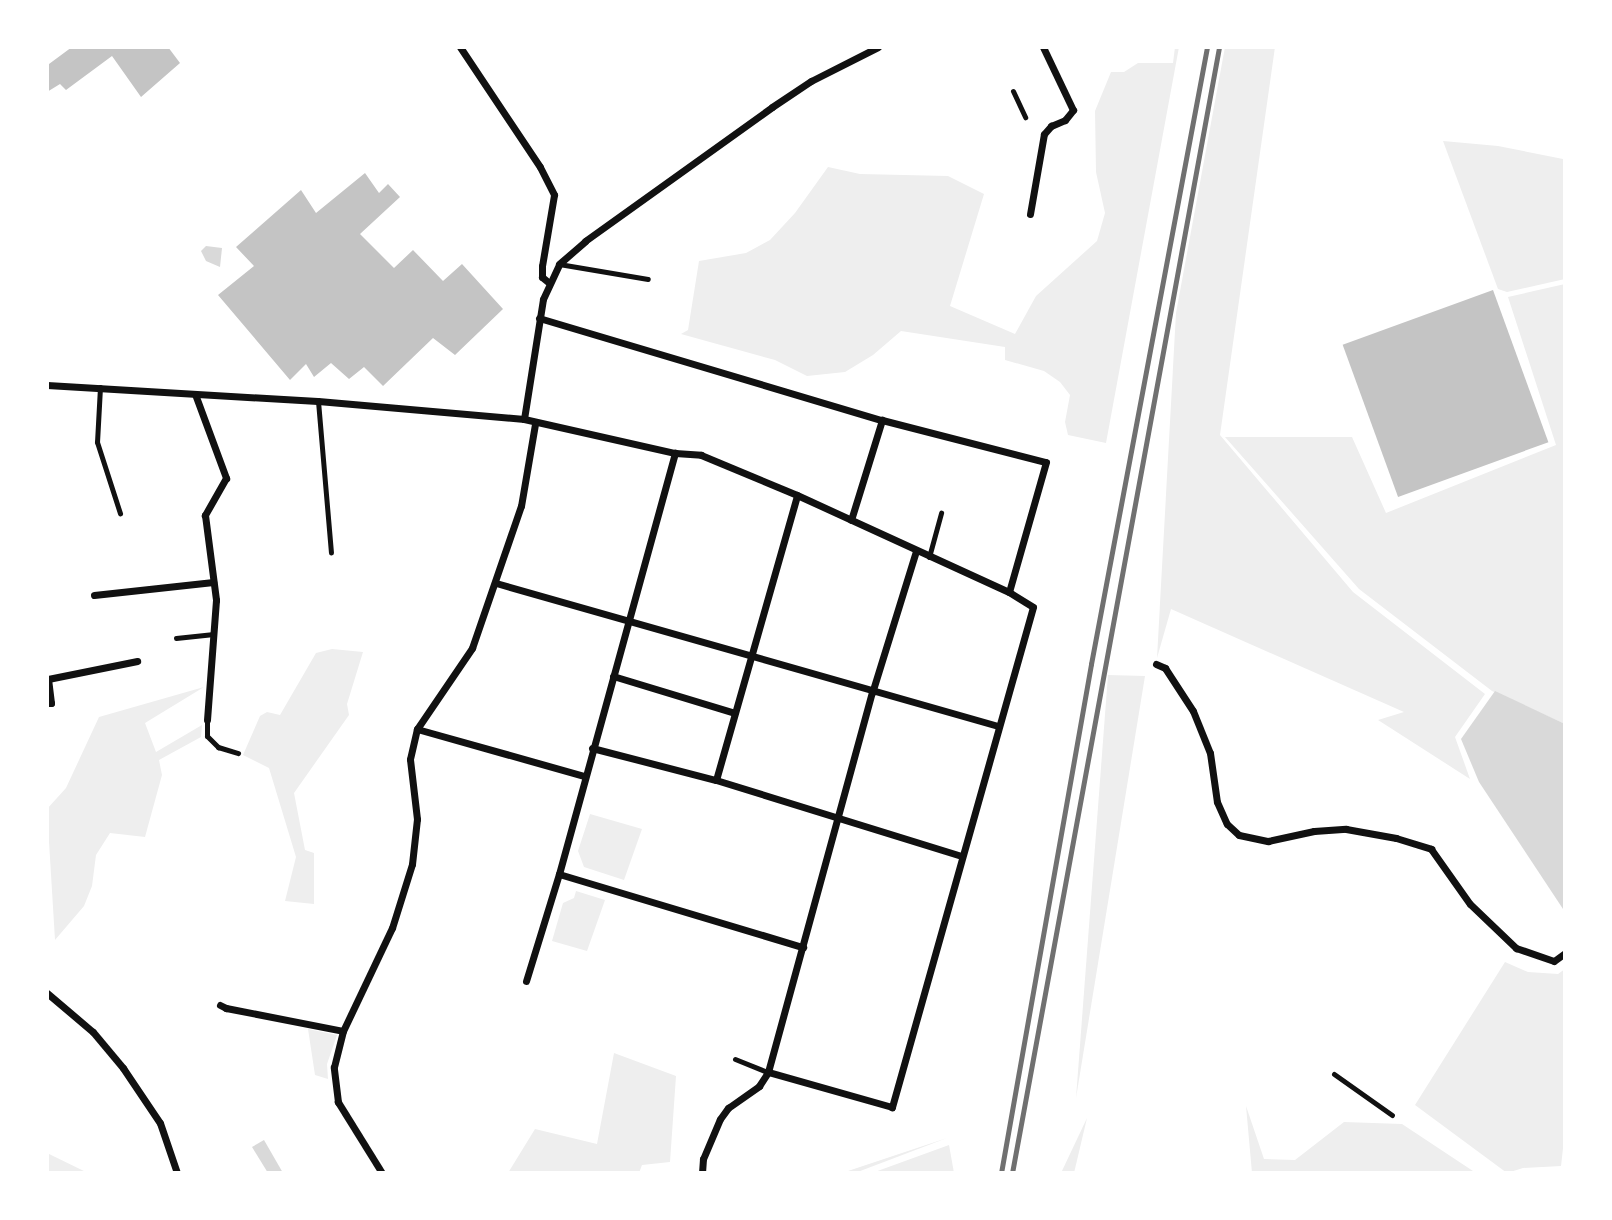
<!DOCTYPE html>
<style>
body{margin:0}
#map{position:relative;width:1612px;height:1220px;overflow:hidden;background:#fff;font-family:"Work Sans",sans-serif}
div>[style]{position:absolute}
.green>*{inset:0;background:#eee}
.water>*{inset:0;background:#d9d9d9}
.building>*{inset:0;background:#c4c4c4;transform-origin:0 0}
.service>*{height:5px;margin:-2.5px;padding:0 2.5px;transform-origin:2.5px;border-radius:2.5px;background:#111}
.minor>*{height:7px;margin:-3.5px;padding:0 3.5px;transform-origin:3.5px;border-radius:3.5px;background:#111}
.rail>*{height:5px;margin:-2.5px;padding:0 2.5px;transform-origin:2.5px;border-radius:2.5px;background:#707070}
span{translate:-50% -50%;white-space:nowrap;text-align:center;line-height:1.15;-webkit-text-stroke:5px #fff;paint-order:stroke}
.frame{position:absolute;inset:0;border:49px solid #fff;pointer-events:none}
</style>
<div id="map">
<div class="green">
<i style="clip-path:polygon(1175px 47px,1179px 47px,1106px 443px,1068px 435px,1065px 422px,1070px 395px,1060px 382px,1044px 371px,1005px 360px,1005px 347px,901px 331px,873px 355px,845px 372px,807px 376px,775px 360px,681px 334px,688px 330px,699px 261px,746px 253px,770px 240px,795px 213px,828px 167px,860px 174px,948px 176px,984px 194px,950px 306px,1015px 334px,1036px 296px,1097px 241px,1105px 213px,1096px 172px,1095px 111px,1111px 72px,1124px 72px,1138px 63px,1173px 63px)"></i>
<i style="clip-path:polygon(1225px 47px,1275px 47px,1220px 435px,1353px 592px,1485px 694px,1455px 737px,1470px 779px,1378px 720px,1404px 712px,1171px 609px,1157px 658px,1176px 313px)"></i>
<i style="clip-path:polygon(1443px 141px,1498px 146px,1563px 159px,1565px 279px,1507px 292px,1498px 289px)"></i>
<i style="clip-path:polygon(1565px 284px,1565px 724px,1492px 691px,1359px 589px,1225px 437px,1352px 437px,1386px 513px,1556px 445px,1508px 297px)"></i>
<i style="clip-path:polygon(332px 649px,363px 652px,347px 704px,349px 715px,294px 793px,305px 850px,314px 853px,314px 904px,285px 901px,296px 857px,269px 768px,243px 755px,260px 716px,267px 712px,280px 715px,316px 653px)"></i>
<i style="clip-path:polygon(1108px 675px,1145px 676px,1076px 1098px)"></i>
<i style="clip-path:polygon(204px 687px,145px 723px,156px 752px,202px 725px,201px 737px,159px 760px,162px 775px,145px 837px,110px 833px,96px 855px,92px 886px,84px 906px,55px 940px,47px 809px,66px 788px,99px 717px)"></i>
<i style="clip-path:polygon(590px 814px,642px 829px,624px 880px,584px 867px,578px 851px)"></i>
<i style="clip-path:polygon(576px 891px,605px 900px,587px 951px,552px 941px,563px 903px,574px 898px)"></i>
<i style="clip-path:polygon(1505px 962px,1528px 972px,1558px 974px,1565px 969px,1565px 1131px,1561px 1166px,1523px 1168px,1507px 1173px,1415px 1105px)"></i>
<i style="clip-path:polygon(308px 1029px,337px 1035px,327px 1064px,328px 1079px,315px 1075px)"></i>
<i style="clip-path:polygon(614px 1053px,676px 1076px,670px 1162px,642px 1165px,639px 1173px,508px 1173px,535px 1129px,597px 1144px)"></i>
<i style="clip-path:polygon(1246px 1106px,1264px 1159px,1295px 1160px,1344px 1122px,1402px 1124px,1476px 1173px,1252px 1173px)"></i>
<i style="clip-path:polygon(1087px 1118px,1074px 1173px,1061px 1173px)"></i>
<i style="clip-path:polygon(947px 1138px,855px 1173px,842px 1173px)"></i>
<i style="clip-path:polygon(949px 1145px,954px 1173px,872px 1173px)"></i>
<i style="clip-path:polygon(47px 1153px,88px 1173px,47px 1173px)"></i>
</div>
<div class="water">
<i style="clip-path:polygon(206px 246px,222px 248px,220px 267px,206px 261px,201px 251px)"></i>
<i style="clip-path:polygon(1495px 691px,1565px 724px,1565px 912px,1479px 782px,1461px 739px)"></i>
<i style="clip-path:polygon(264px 1140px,283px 1173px,268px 1173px,252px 1147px)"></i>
</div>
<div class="building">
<i style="clip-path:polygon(72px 47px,168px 47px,180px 63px,141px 97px,112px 56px,66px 90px,60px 84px,47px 92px,47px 62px,49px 64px)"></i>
<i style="clip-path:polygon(365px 173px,379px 193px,388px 184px,400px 197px,360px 234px,394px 268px,413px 250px,443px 281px,462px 264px,503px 309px,455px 355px,433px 338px,383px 386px,364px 367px,349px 379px,331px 363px,314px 377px,306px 364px,290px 380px,218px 295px,254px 266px,236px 247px,301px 190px,316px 213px)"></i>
<i style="left:1493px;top:290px;width:162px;height:160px;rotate:70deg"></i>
</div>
<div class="service">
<i style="left:1013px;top:91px;width:29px;rotate:65deg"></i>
<i style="left:559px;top:264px;width:90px;rotate:9.6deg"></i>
<i style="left:100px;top:387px;width:55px;rotate:93.1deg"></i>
<i style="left:97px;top:442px;width:75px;rotate:72.1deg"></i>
<i style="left:318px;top:401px;width:152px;rotate:85.1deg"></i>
<i style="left:929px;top:557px;width:46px;rotate:-74.7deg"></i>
<i style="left:176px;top:638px;width:38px;rotate:-6deg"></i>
<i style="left:207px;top:720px;width:16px;rotate:90deg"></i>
<i style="left:207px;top:736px;width:16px;rotate:45deg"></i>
<i style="left:218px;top:747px;width:21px;rotate:17deg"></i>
<i style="left:735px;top:1059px;width:35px;rotate:22deg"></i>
<i style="left:1334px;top:1074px;width:71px;rotate:35.3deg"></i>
</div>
<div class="minor">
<i style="left:460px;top:47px;width:144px;rotate:56.3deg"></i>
<i style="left:540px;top:167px;width:31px;rotate:63deg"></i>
<i style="left:554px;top:195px;width:72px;rotate:99.6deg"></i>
<i style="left:542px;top:266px;width:11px;rotate:90deg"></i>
<i style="left:542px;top:277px;width:8px;rotate:40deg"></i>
<i style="left:1030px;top:214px;width:81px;rotate:-80.1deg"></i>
<i style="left:1044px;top:134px;width:11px;rotate:-49deg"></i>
<i style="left:1051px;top:126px;width:15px;rotate:-23deg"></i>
<i style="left:1065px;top:120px;width:13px;rotate:-51deg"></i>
<i style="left:1073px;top:110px;width:70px;rotate:-115.5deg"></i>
<i style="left:539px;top:318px;width:358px;rotate:16.6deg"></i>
<i style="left:882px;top:420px;width:169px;rotate:14.4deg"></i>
<i style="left:1046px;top:462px;width:135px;rotate:105.9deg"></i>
<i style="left:47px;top:385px;width:271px;rotate:3.4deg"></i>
<i style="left:318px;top:401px;width:207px;rotate:5deg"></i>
<i style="left:524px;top:419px;width:121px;rotate:-81deg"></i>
<i style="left:543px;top:299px;width:38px;rotate:-65deg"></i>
<i style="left:559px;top:264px;width:35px;rotate:-41deg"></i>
<i style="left:585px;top:241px;width:230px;rotate:-35.6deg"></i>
<i style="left:772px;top:107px;width:47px;rotate:-33.7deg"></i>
<i style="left:811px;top:81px;width:75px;rotate:-26.9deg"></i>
<i style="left:195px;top:394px;width:90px;rotate:69.7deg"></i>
<i style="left:226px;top:478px;width:43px;rotate:119.6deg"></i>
<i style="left:205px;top:515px;width:86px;rotate:82.6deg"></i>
<i style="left:216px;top:600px;width:120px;rotate:94.3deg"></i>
<i style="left:524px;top:419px;width:155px;rotate:12.7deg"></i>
<i style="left:675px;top:453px;width:26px;rotate:4deg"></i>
<i style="left:701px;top:455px;width:104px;rotate:22.6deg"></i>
<i style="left:797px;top:495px;width:233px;rotate:24.6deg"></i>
<i style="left:1009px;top:592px;width:28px;rotate:32deg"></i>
<i style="left:1033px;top:607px;width:520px;rotate:105.75deg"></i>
<i style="left:892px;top:1107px;width:129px;rotate:-164.2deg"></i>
<i style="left:851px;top:520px;width:105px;rotate:-72.8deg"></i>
<i style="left:496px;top:583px;width:522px;rotate:15.9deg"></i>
<i style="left:94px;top:595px;width:120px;rotate:-6.2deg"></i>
<i style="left:1156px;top:664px;width:10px;rotate:24deg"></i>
<i style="left:1165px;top:668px;width:51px;rotate:56.9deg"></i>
<i style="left:1193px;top:711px;width:45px;rotate:68deg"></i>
<i style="left:1210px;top:753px;width:49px;rotate:81.9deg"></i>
<i style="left:1217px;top:802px;width:24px;rotate:66deg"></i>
<i style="left:1227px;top:824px;width:16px;rotate:43deg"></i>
<i style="left:1239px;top:835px;width:30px;rotate:12deg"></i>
<i style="left:1268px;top:841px;width:47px;rotate:-12.3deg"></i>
<i style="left:1314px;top:831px;width:32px;rotate:-4deg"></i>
<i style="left:1346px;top:829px;width:51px;rotate:10.2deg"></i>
<i style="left:1396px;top:838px;width:37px;rotate:17deg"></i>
<i style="left:1431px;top:849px;width:67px;rotate:54.7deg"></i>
<i style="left:1470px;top:904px;width:64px;rotate:43.7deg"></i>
<i style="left:1516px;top:948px;width:40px;rotate:18.9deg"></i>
<i style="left:1554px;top:961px;width:14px;rotate:-36deg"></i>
<i style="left:613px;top:676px;width:127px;rotate:16.9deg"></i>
<i style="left:47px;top:703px;width:4px"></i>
<i style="left:51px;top:703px;width:24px;rotate:-97deg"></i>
<i style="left:48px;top:679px;width:91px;rotate:-11.4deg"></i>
<i style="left:417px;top:729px;width:173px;rotate:15.7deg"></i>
<i style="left:592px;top:748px;width:128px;rotate:14.5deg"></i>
<i style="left:716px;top:780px;width:257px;rotate:17.2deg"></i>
<i style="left:716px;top:780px;width:296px;rotate:-74.1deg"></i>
<i style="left:559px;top:874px;width:255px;rotate:16.7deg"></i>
<i style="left:526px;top:981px;width:112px;rotate:-72.9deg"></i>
<i style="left:559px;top:874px;width:437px;rotate:-74.6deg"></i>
<i style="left:47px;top:993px;width:60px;rotate:40.3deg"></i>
<i style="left:93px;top:1032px;width:47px;rotate:50.2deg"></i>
<i style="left:123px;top:1068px;width:66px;rotate:56.1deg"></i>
<i style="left:160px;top:1123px;width:53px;rotate:71.2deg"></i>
<i style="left:220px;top:1005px;width:7px;rotate:27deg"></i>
<i style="left:226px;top:1008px;width:119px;rotate:11.1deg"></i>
<i style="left:382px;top:1173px;width:84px;rotate:-121.8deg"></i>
<i style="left:338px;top:1102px;width:35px;rotate:-97deg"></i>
<i style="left:334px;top:1067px;width:37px;rotate:-76deg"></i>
<i style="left:343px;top:1031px;width:114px;rotate:-64.6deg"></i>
<i style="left:392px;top:928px;width:67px;rotate:-72.6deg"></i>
<i style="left:412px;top:864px;width:45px;rotate:-83.7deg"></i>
<i style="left:417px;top:819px;width:60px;rotate:-96.7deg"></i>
<i style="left:410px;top:759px;width:31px;rotate:-77deg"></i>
<i style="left:417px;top:729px;width:98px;rotate:-55.8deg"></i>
<i style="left:472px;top:648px;width:150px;rotate:-71deg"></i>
<i style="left:521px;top:506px;width:83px;rotate:-80.3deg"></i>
<i style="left:702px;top:1173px;width:14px;rotate:-86deg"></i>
<i style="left:703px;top:1159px;width:43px;rotate:-67deg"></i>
<i style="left:720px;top:1119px;width:14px;rotate:-54deg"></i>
<i style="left:728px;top:1108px;width:38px;rotate:-35deg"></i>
<i style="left:759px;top:1086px;width:17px;rotate:-57deg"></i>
<i style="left:768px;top:1072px;width:393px;rotate:-74.7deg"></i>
<i style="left:872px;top:693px;width:149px;rotate:-72.8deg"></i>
</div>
<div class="rail">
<i style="left:1001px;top:1173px;width:517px;rotate:-79.97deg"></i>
<i style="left:1091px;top:664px;width:628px;rotate:-79.35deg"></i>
<i style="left:1012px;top:1173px;width:1145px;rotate:-79.58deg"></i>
</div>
<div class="frame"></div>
</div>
